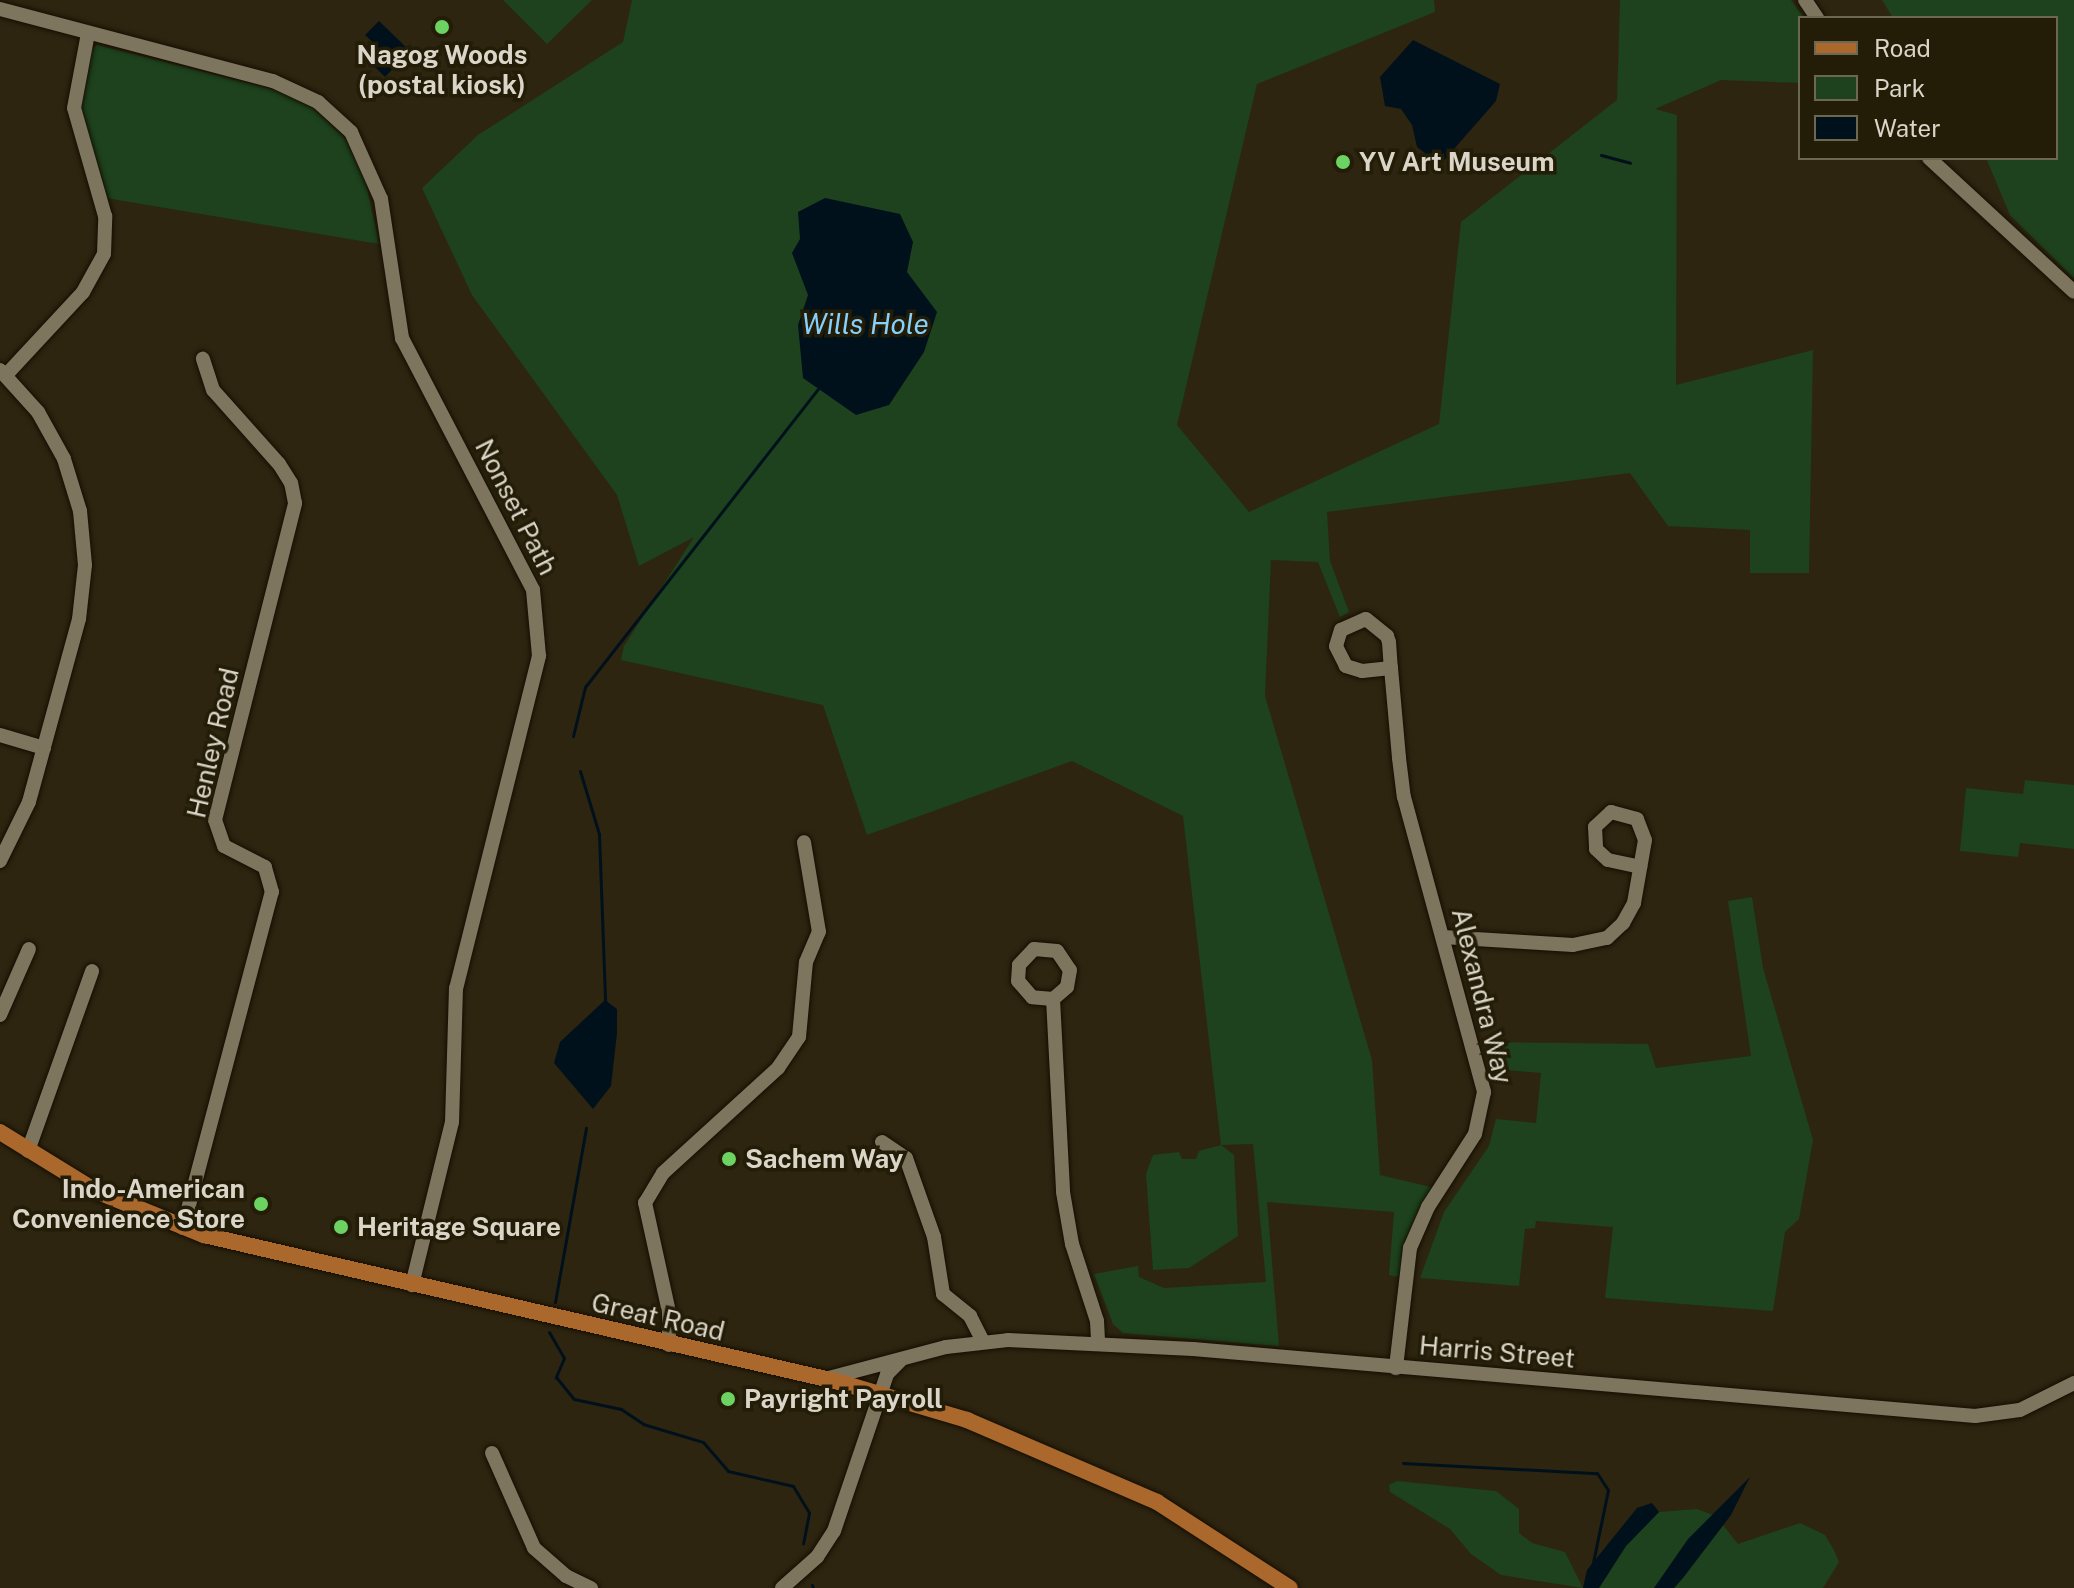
<!DOCTYPE html>
<style>
body{margin:0}
#map{position:relative;width:2074px;height:1588px;overflow:hidden;background:#2d2510;font-family:"Public Sans",sans-serif}
div>[style]{position:absolute}
.green>*{inset:0;background:#1d421d}
.water>*{inset:0;background:#00111c}
.stream>*{height:3px;margin:-1.5px;padding:0 1.5px;transform-origin:1.5px;border-radius:1.5px;background:#00111c}
.roads{filter:drop-shadow(0 0 2px #150e00) drop-shadow(0 0 2px #150e00)}
.minor>*{height:14px;margin:-7px;padding:0 7px;transform-origin:7px;border-radius:7px;background:#7e755e}
.major>*{height:16px;margin:-8px;padding:0 8px;transform-origin:8px;border-radius:8px;background:#aa682d}
.dots>*{width:22px;height:22px;translate:-50% -50%;box-sizing:border-box;border:4px solid #231c07;border-radius:50%}
span{translate:-50% -50%;white-space:nowrap;text-align:center;line-height:1.15;-webkit-text-stroke:7px #231c07;paint-order:stroke}
.poi-label{font-size:26px;color:#dad5c8;font-weight:700}
.left{translate:0 -50%;text-align:left}
.right{translate:-100% -50%;text-align:right}
.street-label{font-size:26px;color:#dad5c8}
.water-label{font-size:28px;color:#86d0fb;font-style:italic}
.legend{position:absolute;left:1798px;top:16px;width:260px;height:144px;box-sizing:border-box;background:#231c07;border:2px solid #6c6654;margin:0;padding:10px 14px;list-style:none;font-size:24px;color:#dad5c8}
.legend li{display:flex;align-items:center;gap:16px;height:40px}
.legend b{width:40px;border:2px solid #6c6654}
</style>
<div id="map">
<div class="green">
<i style="clip-path:polygon(503px 0,592px 0,547px 44px)"></i>
<i style="clip-path:polygon(632px 0,1434px 0,1435px 12px,1257px 84px,1177px 425px,1249px 512px,1439px 424px,1461px 222px,1617px 100px,1620px 0,1791px 0,1804px 18px,1800px 83px,1721px 80px,1655px 109px,1677px 115px,1676px 385px,1813px 350px,1809px 573px,1750px 573px,1750px 530px,1668px 526px,1630px 473px,1327px 512px,1330px 561px,1349px 612px,1340px 617px,1318px 562px,1271px 560px,1265px 696px,1372px 1060px,1380px 1175px,1435px 1188px,1398px 1277px,1389px 1275px,1394px 1212px,1267px 1202px,1279px 1346px,1123px 1333px,1113px 1324px,1094px 1274px,1138px 1266px,1139px 1277px,1164px 1288px,1266px 1282px,1253px 1144px,1221px 1145px,1234px 1155px,1238px 1236px,1189px 1268px,1153px 1270px,1146px 1174px,1153px 1155px,1179px 1152px,1182px 1159px,1196px 1159px,1199px 1151px,1221px 1145px,1183px 816px,1072px 761px,867px 835px,823px 705px,621px 660px,624px 646px,694px 537px,639px 566px,617px 495px,472px 295px,422px 188px,478px 135px,623px 42px)"></i>
<i style="clip-path:polygon(1882px 0,2074px 0,2074px 278px,2010px 215px,1986px 158px,2056px 158px,2056px 18px,1893px 18px)"></i>
<i style="clip-path:polygon(97px 45px,284px 92px,312px 107px,343px 136px,362px 165px,379px 244px,106px 198px,80px 110px,90px 51px)"></i>
<i style="clip-path:polygon(2025px 780px,2074px 785px,2074px 849px,2020px 843px,2018px 857px,1960px 851px,1966px 788px,2023px 794px)"></i>
<i style="clip-path:polygon(1752px 897px,1763px 968px,1813px 1140px,1799px 1219px,1785px 1232px,1773px 1311px,1605px 1298px,1613px 1227px,1536px 1221px,1535px 1228px,1525px 1229px,1519px 1286px,1420px 1278px,1444px 1212px,1489px 1146px,1496px 1119px,1536px 1123px,1541px 1073px,1495px 1069px,1486px 1042px,1648px 1044px,1656px 1068px,1751px 1056px,1728px 901px)"></i>
<i style="clip-path:polygon(1397px 1481px,1496px 1491px,1519px 1509px,1519px 1533px,1532px 1543px,1565px 1552px,1583px 1588px,1501px 1575px,1471px 1554px,1450px 1529px,1390px 1492px,1389px 1485px)"></i>
<i style="clip-path:polygon(1697px 1509px,1713px 1515px,1654px 1588px,1599px 1588px,1626px 1546px,1659px 1512px)"></i>
<i style="clip-path:polygon(1800px 1523px,1825px 1535px,1834px 1550px,1839px 1562px,1823px 1588px,1674px 1588px,1723px 1525px,1738px 1544px)"></i>
</div>
<div class="water">
<i style="clip-path:polygon(379px 21px,410px 51px,385px 77px,374px 66px,385px 54px,365px 35px)"></i>
<i style="clip-path:polygon(1413px 40px,1500px 84px,1496px 101px,1440px 165px,1417px 147px,1412px 125px,1401px 109px,1385px 106px,1380px 77px)"></i>
<i style="clip-path:polygon(825px 198px,900px 214px,913px 242px,907px 272px,937px 312px,924px 352px,889px 405px,856px 415px,803px 378px,798px 325px,808px 295px,792px 253px,800px 239px,798px 212px)"></i>
<i style="clip-path:polygon(605px 1000px,617px 1009px,617px 1033px,611px 1086px,593px 1109px,554px 1063px,560px 1042px)"></i>
<i style="clip-path:polygon(1750px 1477px,1731px 1515px,1683px 1578px,1674px 1588px,1654px 1588px,1688px 1539px)"></i>
<i style="clip-path:polygon(1652px 1503px,1659px 1512px,1626px 1546px,1599px 1588px,1583px 1588px,1587px 1570px,1637px 1508px)"></i>
</div>
<div class="stream">
<i style="left:1601px;top:155px;width:30px;rotate:15deg"></i>
<i style="left:573px;top:736px;width:50px;rotate:-76.2deg"></i>
<i style="left:585px;top:687px;width:378px;rotate:-52deg"></i>
<i style="left:580px;top:771px;width:66px;rotate:73.2deg"></i>
<i style="left:599px;top:834px;width:167px;rotate:87.9deg"></i>
<i style="left:555px;top:1302px;width:177px;rotate:-79.9deg"></i>
<i style="left:549px;top:1332px;width:30px;rotate:60deg"></i>
<i style="left:564px;top:1358px;width:21px;rotate:113deg"></i>
<i style="left:556px;top:1377px;width:28px;rotate:51deg"></i>
<i style="left:574px;top:1399px;width:48px;rotate:12deg"></i>
<i style="left:621px;top:1409px;width:27px;rotate:34deg"></i>
<i style="left:643px;top:1424px;width:63px;rotate:16.7deg"></i>
<i style="left:703px;top:1442px;width:38px;rotate:49deg"></i>
<i style="left:728px;top:1471px;width:67px;rotate:13deg"></i>
<i style="left:793px;top:1486px;width:31px;rotate:59deg"></i>
<i style="left:809px;top:1513px;width:31px;rotate:101deg"></i>
<i style="left:1403px;top:1463px;width:194px;rotate:3deg"></i>
<i style="left:1597px;top:1473px;width:20px;rotate:57deg"></i>
<i style="left:1608px;top:1490px;width:79px;rotate:101.7deg"></i>
<i style="left:812px;top:1585px;width:3px;rotate:72deg"></i>
</div>
<div class="roads">
<div class="minor">
<i style="left:1805px;top:0;width:22px;rotate:56deg"></i>
<i style="left:0;top:9px;width:282px;rotate:14.8deg"></i>
<i style="left:273px;top:81px;width:50px;rotate:25deg"></i>
<i style="left:318px;top:102px;width:45px;rotate:42.3deg"></i>
<i style="left:351px;top:132px;width:73px;rotate:65.9deg"></i>
<i style="left:381px;top:199px;width:141px;rotate:81.4deg"></i>
<i style="left:402px;top:338px;width:284px;rotate:62.5deg"></i>
<i style="left:533px;top:590px;width:66px;rotate:84.8deg"></i>
<i style="left:539px;top:656px;width:342px;rotate:104deg"></i>
<i style="left:456px;top:988px;width:134px;rotate:91.7deg"></i>
<i style="left:452px;top:1122px;width:168px;rotate:103.8deg"></i>
<i style="left:1929px;top:158px;width:197px;rotate:42.7deg"></i>
<i style="left:0;top:370px;width:57px;rotate:47.9deg"></i>
<i style="left:38px;top:412px;width:54px;rotate:61deg"></i>
<i style="left:64px;top:459px;width:54px;rotate:72.9deg"></i>
<i style="left:80px;top:511px;width:54px;rotate:84.7deg"></i>
<i style="left:85px;top:565px;width:54px;rotate:96.3deg"></i>
<i style="left:79px;top:619px;width:190px;rotate:105.3deg"></i>
<i style="left:29px;top:802px;width:66px;rotate:116.2deg"></i>
<i style="left:6px;top:375px;width:113px;rotate:-47.1deg"></i>
<i style="left:83px;top:292px;width:43px;rotate:-61.1deg"></i>
<i style="left:104px;top:254px;width:38px;rotate:-88deg"></i>
<i style="left:105px;top:216px;width:112px;rotate:-106deg"></i>
<i style="left:74px;top:108px;width:76px;rotate:-79.4deg"></i>
<i style="left:1391px;top:668px;width:29px;rotate:174deg"></i>
<i style="left:1362px;top:671px;width:17px;rotate:-163deg"></i>
<i style="left:1346px;top:666px;width:22px;rotate:-117deg"></i>
<i style="left:1336px;top:646px;width:17px;rotate:-73deg"></i>
<i style="left:1341px;top:630px;width:27px;rotate:-24deg"></i>
<i style="left:1366px;top:619px;width:27px;rotate:39deg"></i>
<i style="left:1387px;top:636px;width:6px;rotate:72deg"></i>
<i style="left:1389px;top:642px;width:26px;rotate:86deg"></i>
<i style="left:1391px;top:668px;width:90px;rotate:84.9deg"></i>
<i style="left:1399px;top:758px;width:39px;rotate:83deg"></i>
<i style="left:1404px;top:797px;width:306px;rotate:74.8deg"></i>
<i style="left:1484px;top:1092px;width:43px;rotate:102.1deg"></i>
<i style="left:1475px;top:1134px;width:87px;rotate:122.8deg"></i>
<i style="left:1428px;top:1207px;width:45px;rotate:113.7deg"></i>
<i style="left:1410px;top:1248px;width:121px;rotate:96.7deg"></i>
<i style="left:0;top:735px;width:46px;rotate:16.5deg"></i>
<i style="left:1443px;top:937px;width:130px;rotate:3.5deg"></i>
<i style="left:1573px;top:945px;width:35px;rotate:-12deg"></i>
<i style="left:1607px;top:938px;width:22px;rotate:-43deg"></i>
<i style="left:1623px;top:923px;width:23px;rotate:-61deg"></i>
<i style="left:1634px;top:903px;width:64px;rotate:-80.1deg"></i>
<i style="left:1645px;top:840px;width:22px;rotate:-111deg"></i>
<i style="left:1637px;top:819px;width:27px;rotate:-165deg"></i>
<i style="left:1611px;top:812px;width:22px;rotate:137deg"></i>
<i style="left:1595px;top:827px;width:22px;rotate:87deg"></i>
<i style="left:1596px;top:849px;width:16px;rotate:43deg"></i>
<i style="left:1608px;top:860px;width:33px;rotate:12deg"></i>
<i style="left:1053px;top:999px;width:21px;rotate:-175deg"></i>
<i style="left:1032px;top:997px;width:21px;rotate:-131deg"></i>
<i style="left:1018px;top:981px;width:16px;rotate:-86deg"></i>
<i style="left:1019px;top:965px;width:22px;rotate:-47deg"></i>
<i style="left:1034px;top:949px;width:23px;rotate:5deg"></i>
<i style="left:1057px;top:951px;width:23px;rotate:56deg"></i>
<i style="left:1070px;top:970px;width:17px;rotate:100deg"></i>
<i style="left:1067px;top:987px;width:18px;rotate:139deg"></i>
<i style="left:1053px;top:999px;width:193px;rotate:87deg"></i>
<i style="left:1063px;top:1192px;width:53px;rotate:80.2deg"></i>
<i style="left:1072px;top:1244px;width:81px;rotate:72deg"></i>
<i style="left:1097px;top:1321px;width:22px;rotate:87deg"></i>
<i style="left:0;top:1015px;width:72px;rotate:-66.3deg"></i>
<i style="left:882px;top:1142px;width:29px;rotate:34deg"></i>
<i style="left:906px;top:1158px;width:84px;rotate:70.5deg"></i>
<i style="left:934px;top:1237px;width:58px;rotate:81deg"></i>
<i style="left:943px;top:1294px;width:35px;rotate:39deg"></i>
<i style="left:970px;top:1316px;width:29px;rotate:63deg"></i>
<i style="left:28px;top:1151px;width:191px;rotate:-70.4deg"></i>
<i style="left:183px;top:1228px;width:348px;rotate:-75.2deg"></i>
<i style="left:272px;top:892px;width:26px;rotate:-106deg"></i>
<i style="left:265px;top:867px;width:46px;rotate:-152.9deg"></i>
<i style="left:224px;top:846px;width:28px;rotate:-109deg"></i>
<i style="left:215px;top:820px;width:327px;rotate:-75.8deg"></i>
<i style="left:295px;top:503px;width:20px;rotate:-101deg"></i>
<i style="left:291px;top:483px;width:22px;rotate:-122deg"></i>
<i style="left:279px;top:464px;width:99px;rotate:-131.7deg"></i>
<i style="left:213px;top:390px;width:33px;rotate:-108deg"></i>
<i style="left:669px;top:1345px;width:33px;rotate:-90deg"></i>
<i style="left:669px;top:1312px;width:112px;rotate:-102.4deg"></i>
<i style="left:645px;top:1203px;width:35px;rotate:-59deg"></i>
<i style="left:663px;top:1173px;width:156px;rotate:-42.4deg"></i>
<i style="left:778px;top:1068px;width:37px;rotate:-56deg"></i>
<i style="left:799px;top:1037px;width:75px;rotate:-84.7deg"></i>
<i style="left:806px;top:962px;width:33px;rotate:-67deg"></i>
<i style="left:819px;top:932px;width:91px;rotate:-99.5deg"></i>
<i style="left:825px;top:1379px;width:125px;rotate:-14.8deg"></i>
<i style="left:946px;top:1347px;width:62px;rotate:-6.4deg"></i>
<i style="left:1008px;top:1340px;width:185px;rotate:2.8deg"></i>
<i style="left:1193px;top:1349px;width:785px;rotate:4.9deg"></i>
<i style="left:1975px;top:1416px;width:45px;rotate:-7.6deg"></i>
<i style="left:2020px;top:1410px;width:60px;rotate:-26.6deg"></i>
<i style="left:492px;top:1453px;width:104px;rotate:66.1deg"></i>
<i style="left:534px;top:1548px;width:43px;rotate:41.2deg"></i>
<i style="left:566px;top:1576px;width:28px;rotate:26deg"></i>
<i style="left:782px;top:1588px;width:47px;rotate:-41.5deg"></i>
<i style="left:817px;top:1557px;width:31px;rotate:-57deg"></i>
<i style="left:834px;top:1531px;width:166px;rotate:-71.3deg"></i>
<i style="left:887px;top:1374px;width:20px;rotate:-45deg"></i>
</div>
<div class="major">
<i style="left:0;top:1132px;width:113px;rotate:31.6deg"></i>
<i style="left:96px;top:1191px;width:117px;rotate:22.2deg"></i>
<i style="left:204px;top:1235px;width:652px;rotate:13.03deg"></i>
<i style="left:839px;top:1382px;width:134px;rotate:16.5deg"></i>
<i style="left:967px;top:1420px;width:207px;rotate:23.3deg"></i>
<i style="left:1157px;top:1502px;width:158px;rotate:32.9deg"></i>
</div>
</div>
<div class="dots">
<i style="left:442px;top:27px;background:#6cd362"></i>
<i style="left:1343px;top:162px;background:#6cd362"></i>
<i style="left:729px;top:1159px;background:#6cd362"></i>
<i style="left:261px;top:1204px;background:#6cd362"></i>
<i style="left:341px;top:1227px;background:#6cd362"></i>
<i style="left:728px;top:1399px;background:#6cd362"></i>
</div>
<div class="poi-label">
<span style="left:442px;top:70px">Nagog Woods<br>(postal kiosk)</span>
<span class="left" style="left:1359px;top:162px">YV Art Museum</span>
<span class="left" style="left:745px;top:1159px">Sachem Way</span>
<span class="right" style="left:245px;top:1204px">Indo-American<br>Convenience Store</span>
<span class="left" style="left:357px;top:1227px">Heritage Square</span>
<span class="left" style="left:744px;top:1399px">Payright Payroll</span>
</div>
<div class="street-label">
<span style="left:516px;top:507px;rotate:63deg">Nonset Path</span>
<span style="left:213px;top:743px;rotate:-77deg">Henley Road</span>
<span style="left:1482px;top:996px;rotate:76deg">Alexandra Way</span>
<span style="left:658px;top:1317px;rotate:13deg">Great Road</span>
<span style="left:1497px;top:1352px;rotate:5deg">Harris Street</span>
</div>
<div class="water-label">
<span style="left:865px;top:324px">Wills Hole</span>
</div>
<ul class="legend">
<li><b style="height:10px;background:#aa682d"></b>Road</li>
<li><b style="height:22px;background:#1d421d"></b>Park</li>
<li><b style="height:22px;background:#00111c"></b>Water</li>
</ul>
</div>
